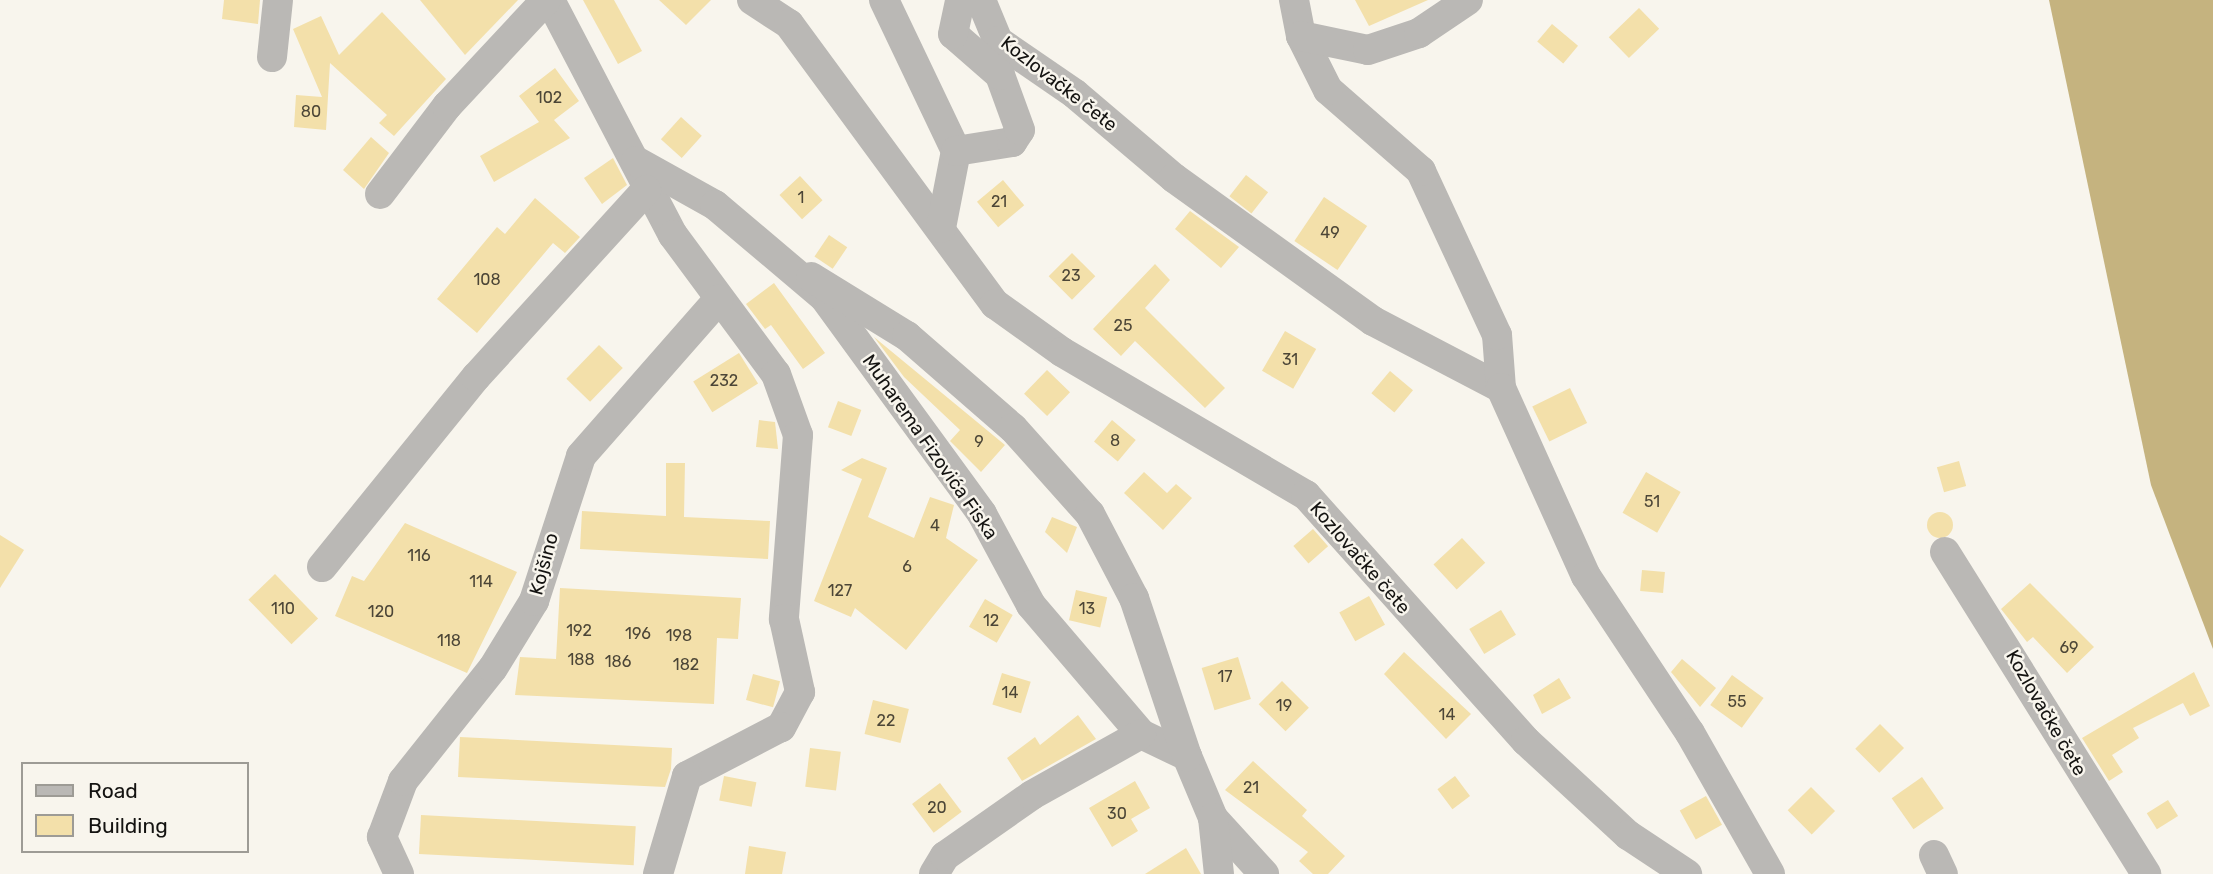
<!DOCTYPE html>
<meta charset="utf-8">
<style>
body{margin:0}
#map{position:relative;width:2213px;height:874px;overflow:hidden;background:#f8f5ed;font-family:Rubik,sans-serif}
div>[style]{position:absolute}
.forest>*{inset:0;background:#c5b37f}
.building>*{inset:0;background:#f3e0aa;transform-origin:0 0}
.round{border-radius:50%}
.minor>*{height:30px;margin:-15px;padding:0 15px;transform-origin:15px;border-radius:15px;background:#bab8b5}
span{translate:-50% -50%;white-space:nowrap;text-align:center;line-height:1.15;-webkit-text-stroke:5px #f8f5ed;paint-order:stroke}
.number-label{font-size:16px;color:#4c4637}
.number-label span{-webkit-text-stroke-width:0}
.street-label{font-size:19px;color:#141311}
.legend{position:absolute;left:21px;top:762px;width:228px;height:91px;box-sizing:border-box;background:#f8f5ed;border:2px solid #9d9b95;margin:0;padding:9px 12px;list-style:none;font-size:21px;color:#141311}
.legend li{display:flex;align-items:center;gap:14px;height:35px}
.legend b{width:35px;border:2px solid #9d9b95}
</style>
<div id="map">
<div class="forest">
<i style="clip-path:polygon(2049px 0,2213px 0,2213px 649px,2151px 485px)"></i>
</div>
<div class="building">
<i style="clip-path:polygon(224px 0,260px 0,258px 24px,222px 19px)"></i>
<i style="clip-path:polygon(420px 0,518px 0,465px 55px)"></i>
<i style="clip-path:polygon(583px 0,614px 0,642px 51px,618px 64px)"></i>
<i style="clip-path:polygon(659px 0,711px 0,686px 25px)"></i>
<i style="clip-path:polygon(1355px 0,1428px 0,1369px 26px)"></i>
<i style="left:1639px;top:8px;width:29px;height:42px;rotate:46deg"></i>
<i style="clip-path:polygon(382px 12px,446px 79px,394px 136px,379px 123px,387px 115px,330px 63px,326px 130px,294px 127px,296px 95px,322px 97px,293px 29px,321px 16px,339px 55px)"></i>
<i style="left:1552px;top:24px;width:34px;height:23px;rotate:40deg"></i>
<i style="clip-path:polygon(555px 68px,579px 101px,554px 120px,570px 138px,494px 182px,480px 156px,539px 122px,519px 96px)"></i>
<i style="left:681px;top:117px;width:28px;height:30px;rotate:42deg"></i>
<i style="clip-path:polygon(371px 137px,389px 153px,364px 189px,343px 170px)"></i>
<i style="clip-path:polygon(613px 158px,627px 185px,602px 204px,584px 178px)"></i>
<i style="left:1246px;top:175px;width:28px;height:27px;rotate:38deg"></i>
<i style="left:800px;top:176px;width:33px;height:28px;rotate:47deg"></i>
<i style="left:1003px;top:180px;width:33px;height:34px;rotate:50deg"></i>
<i style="left:1324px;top:197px;width:52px;height:53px;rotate:34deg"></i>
<i style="clip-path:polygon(535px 198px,580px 237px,565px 253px,553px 243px,477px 333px,437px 299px,497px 227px,505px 234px)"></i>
<i style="clip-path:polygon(1190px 211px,1239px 247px,1221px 268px,1175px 229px)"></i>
<i style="left:829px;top:235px;width:22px;height:26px;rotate:34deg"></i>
<i style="left:1072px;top:253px;width:33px;height:33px;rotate:45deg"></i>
<i style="clip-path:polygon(1155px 264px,1170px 280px,1145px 308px,1225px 388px,1205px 408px,1135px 341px,1121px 356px,1093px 329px)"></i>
<i style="clip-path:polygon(774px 283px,825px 353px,803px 369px,771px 325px,765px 329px,746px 304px)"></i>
<i style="left:1285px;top:331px;width:36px;height:46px;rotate:30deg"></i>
<i style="clip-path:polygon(874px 337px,1005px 445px,981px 472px,950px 441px,960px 430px,904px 377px)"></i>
<i style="left:599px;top:345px;width:33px;height:47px;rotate:44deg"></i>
<i style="left:739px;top:353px;width:36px;height:54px;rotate:58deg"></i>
<i style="left:1047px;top:370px;width:32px;height:33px;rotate:44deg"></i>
<i style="left:1390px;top:371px;width:30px;height:29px;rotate:40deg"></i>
<i style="left:1570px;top:388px;width:39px;height:42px;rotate:64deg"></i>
<i style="left:838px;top:401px;width:25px;height:28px;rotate:21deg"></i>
<i style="clip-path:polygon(759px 420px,775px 422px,778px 449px,756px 447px)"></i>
<i style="left:1112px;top:420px;width:31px;height:28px;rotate:40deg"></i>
<i style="clip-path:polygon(862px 458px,887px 468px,868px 517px,914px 538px,930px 497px,954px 505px,946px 538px,978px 560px,906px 650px,855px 608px,851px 617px,814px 601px,862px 479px,841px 470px)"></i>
<i style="left:1959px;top:461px;width:26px;height:23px;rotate:74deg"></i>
<i style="clip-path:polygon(666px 463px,685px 463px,684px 517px,770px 521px,768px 559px,580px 549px,582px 511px,666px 516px)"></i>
<i style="clip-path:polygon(1144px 472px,1167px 493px,1176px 484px,1192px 498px,1163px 530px,1124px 493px)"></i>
<i style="left:1646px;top:472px;width:40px;height:47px;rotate:30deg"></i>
<i class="round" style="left:1927px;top:512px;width:26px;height:26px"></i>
<i style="clip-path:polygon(1052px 517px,1077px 527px,1067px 553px,1045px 532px)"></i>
<i style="clip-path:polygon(405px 523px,517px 572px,467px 673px,335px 616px,352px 576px,364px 581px)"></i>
<i style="left:1313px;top:529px;width:23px;height:26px;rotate:49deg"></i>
<i style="clip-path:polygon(0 535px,24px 550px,0 588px)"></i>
<i style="left:1462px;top:538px;width:34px;height:39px;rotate:47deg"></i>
<i style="left:1642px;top:570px;width:23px;height:21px;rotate:5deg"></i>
<i style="left:275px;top:574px;width:62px;height:37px;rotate:46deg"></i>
<i style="clip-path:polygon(2030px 583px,2094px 647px,2067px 673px,2033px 637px,2027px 642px,2001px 609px)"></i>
<i style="clip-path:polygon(560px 588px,741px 598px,738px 639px,717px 638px,714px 704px,515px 695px,520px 657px,556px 659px)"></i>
<i style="left:1076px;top:590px;width:32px;height:31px;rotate:13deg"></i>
<i style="left:1369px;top:596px;width:33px;height:34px;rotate:61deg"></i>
<i style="left:985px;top:599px;width:32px;height:32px;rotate:30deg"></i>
<i style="left:1501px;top:610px;width:29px;height:37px;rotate:59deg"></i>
<i style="clip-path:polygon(1404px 652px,1471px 714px,1446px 739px,1384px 674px)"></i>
<i style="left:1238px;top:657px;width:44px;height:38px;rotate:73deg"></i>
<i style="clip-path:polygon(1682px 659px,1716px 688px,1700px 707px,1671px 672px)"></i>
<i style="clip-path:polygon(2194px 672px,2210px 706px,2190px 716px,2183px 703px,2133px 728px,2139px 738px,2112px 755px,2123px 772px,2109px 781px,2082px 738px)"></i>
<i style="left:1002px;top:673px;width:30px;height:33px;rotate:17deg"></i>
<i style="left:753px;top:674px;width:28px;height:27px;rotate:15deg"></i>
<i style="left:1732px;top:675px;width:39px;height:37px;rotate:36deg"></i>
<i style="clip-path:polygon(1559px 678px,1571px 698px,1542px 714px,1533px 695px)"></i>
<i style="left:1282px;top:681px;width:38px;height:33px;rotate:45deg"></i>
<i style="left:873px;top:700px;width:37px;height:35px;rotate:14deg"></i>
<i style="clip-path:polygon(1078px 715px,1096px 739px,1022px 781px,1007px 758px,1035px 737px,1040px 745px)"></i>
<i style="left:1880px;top:724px;width:34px;height:35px;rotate:45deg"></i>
<i style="clip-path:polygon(460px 737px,672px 748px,671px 769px,665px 787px,458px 777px)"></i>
<i style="left:810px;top:748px;width:31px;height:39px;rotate:7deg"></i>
<i style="clip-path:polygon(1253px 761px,1307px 810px,1302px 816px,1345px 856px,1328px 874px,1313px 874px,1299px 861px,1308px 852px,1225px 790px)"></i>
<i style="left:724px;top:776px;width:33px;height:25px;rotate:11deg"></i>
<i style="left:1455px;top:776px;width:25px;height:22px;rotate:53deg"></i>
<i style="left:1922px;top:777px;width:38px;height:37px;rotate:55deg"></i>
<i style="clip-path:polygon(1135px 781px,1150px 808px,1131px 819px,1138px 831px,1112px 847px,1089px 808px)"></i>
<i style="left:940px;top:783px;width:36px;height:35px;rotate:53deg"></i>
<i style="left:1811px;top:787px;width:34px;height:33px;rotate:45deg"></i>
<i style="left:1706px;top:796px;width:33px;height:30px;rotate:61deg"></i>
<i style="left:2168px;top:800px;width:19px;height:25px;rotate:58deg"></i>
<i style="left:421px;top:815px;width:215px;height:39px;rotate:3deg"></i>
<i style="clip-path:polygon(749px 846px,786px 852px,782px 874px,745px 874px)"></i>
<i style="clip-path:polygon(1186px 848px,1201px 874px,1145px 874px)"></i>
</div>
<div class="minor">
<i style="left:550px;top:0;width:265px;rotate:62.4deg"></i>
<i style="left:673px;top:235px;width:173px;rotate:53.5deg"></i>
<i style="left:776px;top:374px;width:65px;rotate:70.2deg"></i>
<i style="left:798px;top:435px;width:185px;rotate:94.4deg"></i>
<i style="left:784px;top:619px;width:75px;rotate:77.6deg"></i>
<i style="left:800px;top:692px;width:40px;rotate:118deg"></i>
<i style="left:781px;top:727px;width:106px;rotate:152.5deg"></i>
<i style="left:687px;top:776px;width:102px;rotate:106.5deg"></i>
<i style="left:752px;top:0;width:44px;rotate:33deg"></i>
<i style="left:789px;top:24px;width:348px;rotate:53.7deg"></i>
<i style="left:995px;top:304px;width:82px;rotate:35.6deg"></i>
<i style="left:1062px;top:352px;width:283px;rotate:30.4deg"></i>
<i style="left:1306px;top:495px;width:330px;rotate:48.2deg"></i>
<i style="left:1526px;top:741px;width:139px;rotate:42.7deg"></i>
<i style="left:1628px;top:835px;width:71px;rotate:33.5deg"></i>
<i style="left:884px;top:0;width:167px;rotate:64.5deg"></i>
<i style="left:981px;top:0;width:44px;rotate:67.5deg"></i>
<i style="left:998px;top:41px;width:93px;rotate:34.5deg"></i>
<i style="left:1075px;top:94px;width:130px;rotate:40.3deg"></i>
<i style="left:1174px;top:178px;width:245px;rotate:35.7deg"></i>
<i style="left:1373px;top:321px;width:144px;rotate:27.6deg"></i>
<i style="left:1501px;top:388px;width:53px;rotate:-94.3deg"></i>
<i style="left:1497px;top:335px;width:181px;rotate:-114.9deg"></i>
<i style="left:1421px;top:171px;width:123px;rotate:-138.9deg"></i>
<i style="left:1328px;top:90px;width:60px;rotate:-116.6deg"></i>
<i style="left:1301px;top:36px;width:37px;rotate:-101deg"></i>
<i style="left:1301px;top:36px;width:68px;rotate:11.8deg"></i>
<i style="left:1368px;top:50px;width:54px;rotate:-18.4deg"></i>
<i style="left:1419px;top:33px;width:59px;rotate:-34deg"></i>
<i style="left:272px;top:57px;width:57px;rotate:-84deg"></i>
<i style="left:636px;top:161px;width:90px;rotate:29.1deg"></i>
<i style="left:715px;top:205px;width:143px;rotate:40.2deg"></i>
<i style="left:824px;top:297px;width:268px;rotate:53.9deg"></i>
<i style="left:982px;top:514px;width:103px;rotate:61.7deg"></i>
<i style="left:1031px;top:605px;width:170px;rotate:49.5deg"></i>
<i style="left:1141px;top:734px;width:51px;rotate:25.6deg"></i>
<i style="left:1187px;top:756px;width:67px;rotate:67.2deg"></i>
<i style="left:1213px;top:818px;width:76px;rotate:47.7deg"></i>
<i style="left:380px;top:194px;width:111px;rotate:-52.7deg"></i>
<i style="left:447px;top:106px;width:145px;rotate:-47deg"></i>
<i style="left:941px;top:228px;width:78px;rotate:-79deg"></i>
<i style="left:956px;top:151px;width:57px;rotate:-9.1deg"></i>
<i style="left:1012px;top:142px;width:14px;rotate:-56deg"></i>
<i style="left:1020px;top:130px;width:59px;rotate:-110deg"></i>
<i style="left:1000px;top:75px;width:62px;rotate:-138.9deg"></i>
<i style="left:953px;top:34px;width:35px;rotate:-78deg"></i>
<i style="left:811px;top:277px;width:113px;rotate:31.6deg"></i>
<i style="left:907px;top:336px;width:140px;rotate:41deg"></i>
<i style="left:1013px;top:428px;width:115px;rotate:48.2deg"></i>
<i style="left:1090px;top:514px;width:95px;rotate:62.4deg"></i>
<i style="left:1134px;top:598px;width:167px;rotate:71.5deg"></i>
<i style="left:1501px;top:388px;width:206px;rotate:65.7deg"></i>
<i style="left:1586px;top:576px;width:188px;rotate:56.5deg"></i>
<i style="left:1690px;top:733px;width:162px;rotate:60.4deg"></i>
<i style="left:1945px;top:552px;width:380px;rotate:58deg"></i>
<i style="left:322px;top:567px;width:245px;rotate:-51deg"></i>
<i style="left:476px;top:377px;width:253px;rotate:-47.7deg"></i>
<i style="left:1213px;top:818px;width:56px;rotate:83.9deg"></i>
<i style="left:1934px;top:855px;width:21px;rotate:65deg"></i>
<i style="left:399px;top:874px;width:41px;rotate:-114.7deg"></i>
<i style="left:382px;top:837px;width:60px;rotate:-69.4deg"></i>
<i style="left:403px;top:781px;width:144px;rotate:-51.5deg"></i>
<i style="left:493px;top:668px;width:79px;rotate:-58.5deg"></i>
<i style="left:534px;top:601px;width:152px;rotate:-72deg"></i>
<i style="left:581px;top:456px;width:208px;rotate:-48.7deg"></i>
<i style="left:934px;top:874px;width:21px;rotate:-59deg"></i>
<i style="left:945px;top:856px;width:106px;rotate:-35deg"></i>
<i style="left:1032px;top:795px;width:125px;rotate:-29.2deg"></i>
</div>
<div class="number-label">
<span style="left:549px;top:98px">102</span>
<span style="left:311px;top:112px">80</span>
<span style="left:801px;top:198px">1</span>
<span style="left:999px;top:202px">21</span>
<span style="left:1330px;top:233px">49</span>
<span style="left:1071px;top:276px">23</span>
<span style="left:487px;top:280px">108</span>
<span style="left:1123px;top:326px">25</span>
<span style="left:1290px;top:360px">31</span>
<span style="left:724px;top:381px">232</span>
<span style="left:1115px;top:441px">8</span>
<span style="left:979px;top:442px">9</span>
<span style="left:1652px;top:502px">51</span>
<span style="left:935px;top:526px">4</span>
<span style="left:419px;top:556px">116</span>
<span style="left:907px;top:567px">6</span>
<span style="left:481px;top:582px">114</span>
<span style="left:840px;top:591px">127</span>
<span style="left:283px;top:609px">110</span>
<span style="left:1087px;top:609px">13</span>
<span style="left:381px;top:612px">120</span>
<span style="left:991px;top:621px">12</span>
<span style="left:579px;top:631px">192</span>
<span style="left:638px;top:634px">196</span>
<span style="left:679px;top:636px">198</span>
<span style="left:449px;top:641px">118</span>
<span style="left:2069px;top:648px">69</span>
<span style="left:581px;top:660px">188</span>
<span style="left:618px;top:662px">186</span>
<span style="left:686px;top:665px">182</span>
<span style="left:1225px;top:677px">17</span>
<span style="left:1010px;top:693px">14</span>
<span style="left:1737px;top:702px">55</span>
<span style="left:1284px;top:706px">19</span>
<span style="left:1447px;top:715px">14</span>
<span style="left:886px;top:721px">22</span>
<span style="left:1251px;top:788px">21</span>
<span style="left:937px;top:808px">20</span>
<span style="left:1117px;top:814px">30</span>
</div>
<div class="street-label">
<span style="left:1059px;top:84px;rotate:38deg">Kozlovačke čete</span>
<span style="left:930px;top:447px;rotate:55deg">Muharema Fizovića Fiska</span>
<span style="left:1360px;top:558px;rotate:49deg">Kozlovačke čete</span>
<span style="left:544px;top:564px;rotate:-75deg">Kojšino</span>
<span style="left:2046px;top:713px;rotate:60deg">Kozlovačke čete</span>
</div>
<ul class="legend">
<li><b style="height:9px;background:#bab8b5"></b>Road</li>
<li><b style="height:19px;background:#f3e0aa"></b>Building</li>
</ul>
</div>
